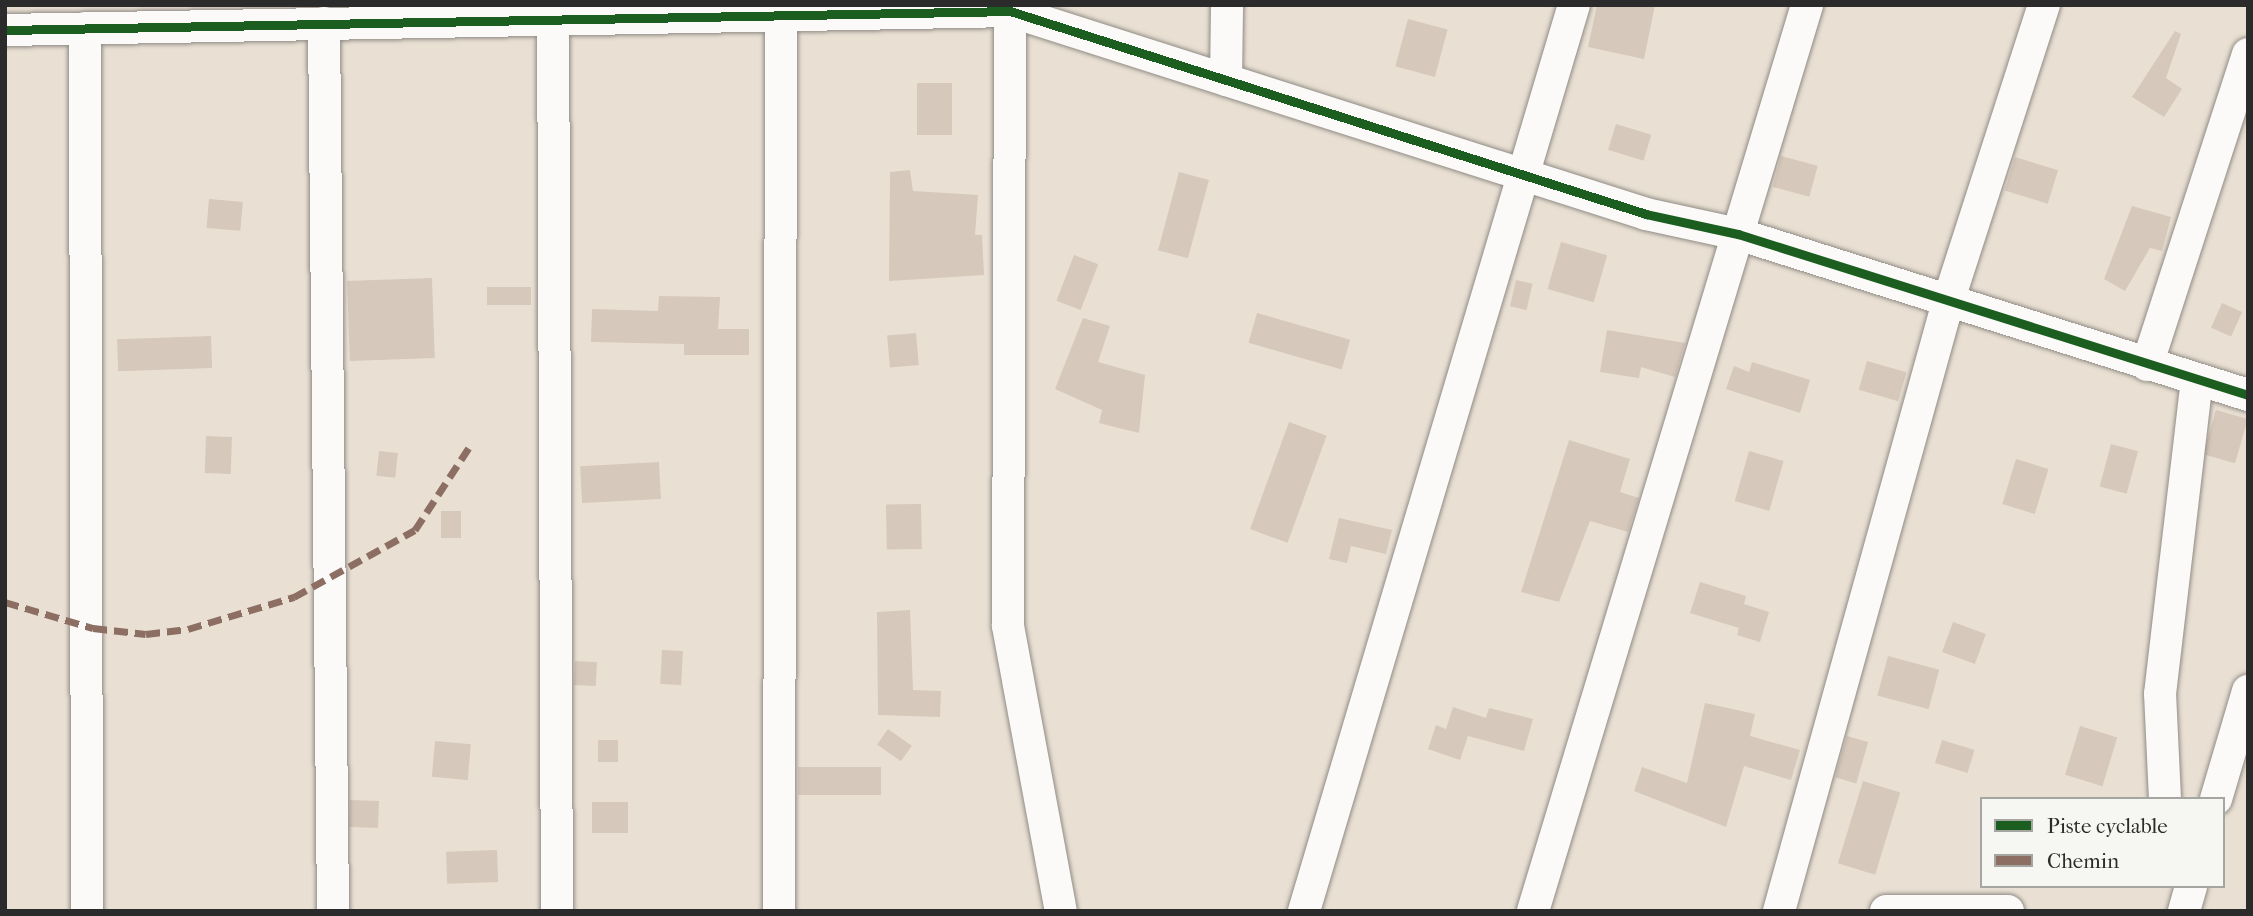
<!DOCTYPE html>
<style>
body{margin:0}
#map{position:relative;width:2253px;height:916px;overflow:hidden;background:#e9e0d3;font-family:"IM FELL French Canon",serif}
div>[style]{position:absolute}
.building>*{inset:0;background:#d6c8ba;transform-origin:0 0}
.roads{filter:drop-shadow(0 0 2px #908b85) drop-shadow(0 0 2px #908b85)}
.minor>*{height:32px;margin:-16px;padding:0 16px;transform-origin:16px;border-radius:16px;background:#fcfaf8}
.quiet>*{height:7px;margin-top:-3.5px;transform-origin:0;background:repeating-linear-gradient(90deg,#8d6e63 0 14px,transparent 0 21px)}
.cycleway>*{height:9px;margin:-4.5px;padding:0 4.5px;transform-origin:4.5px;border-radius:4.5px;background:#1b5e20}
span{translate:-50% -50%;white-space:nowrap;text-align:center;line-height:1.15;-webkit-text-stroke:5px #f6f6f2;paint-order:stroke}
.frame{position:absolute;inset:0;border:7px solid #2b2b2b;pointer-events:none}
.legend{position:absolute;left:1980px;top:797px;width:245px;height:91px;box-sizing:border-box;background:#f6f6f2;border:2px solid #a5a5a2;margin:0;padding:9px 12px;list-style:none;font-size:21px;color:#2b2b2b}
.legend li{display:flex;align-items:center;gap:14px;height:35px}
.legend b{width:35px;border:2px solid #a5a5a2}
</style>
<div id="map">
<div class="building">
<i style="clip-path:polygon(1597px 5px,1655px 5px,1644px 59px,1588px 47px)"></i>
<i style="left:1408px;top:19px;width:41px;height:49px;rotate:15deg"></i>
<i style="clip-path:polygon(2175px 31px,2181px 34px,2166px 78px,2182px 89px,2164px 117px,2132px 97px)"></i>
<i style="left:917px;top:83px;width:35px;height:52px"></i>
<i style="left:1616px;top:124px;width:37px;height:27px;rotate:17deg"></i>
<i style="left:1781px;top:156px;width:38px;height:32px;rotate:15deg"></i>
<i style="left:2015px;top:157px;width:45px;height:35px;rotate:17deg"></i>
<i style="clip-path:polygon(910px 170px,913px 191px,978px 195px,975px 235px,982px 235px,984px 275px,889px 281px,890px 172px)"></i>
<i style="left:1179px;top:172px;width:31px;height:81px;rotate:15deg"></i>
<i style="left:209px;top:199px;width:34px;height:29px;rotate:5deg"></i>
<i style="clip-path:polygon(2132px 206px,2171px 217px,2162px 251px,2150px 248px,2125px 291px,2104px 279px)"></i>
<i style="left:1561px;top:242px;width:48px;height:49px;rotate:16deg"></i>
<i style="left:1074px;top:255px;width:26px;height:49px;rotate:21deg"></i>
<i style="left:432px;top:278px;width:80px;height:85px;rotate:88deg"></i>
<i style="left:1516px;top:280px;width:17px;height:27px;rotate:13deg"></i>
<i style="left:531px;top:287px;width:18px;height:44px;rotate:90deg"></i>
<i style="clip-path:polygon(659px 296px,720px 297px,718px 329px,749px 329px,749px 355px,684px 355px,684px 344px,591px 342px,592px 309px,658px 311px)"></i>
<i style="left:2222px;top:303px;width:22px;height:27px;rotate:24deg"></i>
<i style="left:1257px;top:313px;width:97px;height:31px;rotate:16deg"></i>
<i style="clip-path:polygon(1083px 318px,1110px 326px,1098px 362px,1145px 375px,1139px 433px,1099px 423px,1102px 410px,1055px 389px)"></i>
<i style="clip-path:polygon(1607px 330px,1685px 343px,1675px 377px,1641px 367px,1639px 378px,1600px 372px)"></i>
<i style="left:916px;top:333px;width:32px;height:29px;rotate:85deg"></i>
<i style="left:211px;top:336px;width:32px;height:94px;rotate:88deg"></i>
<i style="left:1867px;top:361px;width:41px;height:30px;rotate:16deg"></i>
<i style="clip-path:polygon(1752px 362px,1810px 380px,1800px 413px,1726px 389px,1734px 366px,1749px 372px)"></i>
<i style="left:2216px;top:410px;width:33px;height:46px;rotate:16deg"></i>
<i style="left:1289px;top:422px;width:40px;height:114px;rotate:20deg"></i>
<i style="left:206px;top:436px;width:26px;height:37px;rotate:2deg"></i>
<i style="clip-path:polygon(1569px 440px,1630px 459px,1620px 492px,1639px 498px,1628px 532px,1590px 521px,1559px 602px,1521px 592px)"></i>
<i style="left:2111px;top:444px;width:28px;height:44px;rotate:15deg"></i>
<i style="left:379px;top:451px;width:19px;height:25px;rotate:6deg"></i>
<i style="left:1749px;top:451px;width:36px;height:52px;rotate:16deg"></i>
<i style="left:2016px;top:459px;width:34px;height:47px;rotate:17deg"></i>
<i style="left:659px;top:462px;width:37px;height:79px;rotate:87deg"></i>
<i style="left:921px;top:504px;width:45px;height:35px;rotate:89deg"></i>
<i style="left:441px;top:511px;width:20px;height:27px"></i>
<i style="clip-path:polygon(1339px 518px,1392px 530px,1386px 554px,1351px 546px,1347px 563px,1329px 559px)"></i>
<i style="clip-path:polygon(1700px 582px,1746px 596px,1744px 604px,1769px 612px,1760px 642px,1737px 635px,1739px 628px,1690px 613px)"></i>
<i style="clip-path:polygon(910px 610px,913px 690px,941px 691px,940px 717px,878px 715px,877px 612px)"></i>
<i style="left:1953px;top:622px;width:35px;height:32px;rotate:20deg"></i>
<i style="left:662px;top:650px;width:21px;height:34px;rotate:3deg"></i>
<i style="left:1888px;top:656px;width:53px;height:41px;rotate:15deg"></i>
<i style="left:575px;top:661px;width:22px;height:24px;rotate:3deg"></i>
<i style="clip-path:polygon(1705px 703px,1755px 714px,1750px 736px,1800px 750px,1791px 780px,1744px 766px,1726px 827px,1634px 791px,1642px 767px,1687px 783px)"></i>
<i style="clip-path:polygon(1453px 707px,1486px 718px,1489px 708px,1533px 719px,1524px 751px,1468px 736px,1460px 760px,1428px 749px,1436px 725px,1446px 729px)"></i>
<i style="left:2080px;top:726px;width:39px;height:51px;rotate:17deg"></i>
<i style="left:888px;top:729px;width:29px;height:19px;rotate:35deg"></i>
<i style="left:1847px;top:736px;width:22px;height:43px;rotate:16deg"></i>
<i style="left:598px;top:740px;width:20px;height:22px"></i>
<i style="left:1942px;top:740px;width:34px;height:24px;rotate:17deg"></i>
<i style="left:435px;top:741px;width:36px;height:36px;rotate:5deg"></i>
<i style="left:881px;top:767px;width:28px;height:83px;rotate:90deg"></i>
<i style="left:1863px;top:781px;width:39px;height:86px;rotate:17deg"></i>
<i style="left:350px;top:800px;width:29px;height:27px;rotate:2deg"></i>
<i style="left:592px;top:802px;width:36px;height:31px"></i>
<i style="left:497px;top:850px;width:32px;height:51px;rotate:88deg"></i>
</div>
<div class="roads">
<div class="minor">
<i style="left:553px;top:5px;width:906px;rotate:89.75deg"></i>
<i style="left:1010px;top:5px;width:621px;rotate:90.18deg"></i>
<i style="left:1008px;top:626px;width:290px;rotate:79.5deg"></i>
<i style="left:324px;top:23px;width:888px;rotate:89.42deg"></i>
<i style="left:85px;top:28px;width:883px;rotate:89.87deg"></i>
<i style="left:5px;top:30px;width:1005px;rotate:-1.08deg"></i>
<i style="left:1010px;top:11px;width:668px;rotate:17.7deg"></i>
<i style="left:1646px;top:214px;width:94px;rotate:12.3deg"></i>
<i style="left:1738px;top:234px;width:535px;rotate:17.52deg"></i>
<i style="left:1226px;top:80px;width:75px;rotate:-89.2deg"></i>
<i style="left:2147px;top:365px;width:327px;rotate:-72deg"></i>
<i style="left:2165px;top:799px;width:105px;rotate:-92.7deg"></i>
<i style="left:2160px;top:694px;width:315px;rotate:-83.3deg"></i>
<i style="left:2216px;top:799px;width:113px;rotate:-73.5deg"></i>
<i style="left:779px;top:911px;width:906px;rotate:-89.87deg"></i>
<i style="left:1304px;top:911px;width:945px;rotate:-73.41deg"></i>
<i style="left:1533px;top:911px;width:947px;rotate:-73.17deg"></i>
<i style="left:1779px;top:911px;width:632px;rotate:-74.49deg"></i>
<i style="left:1948px;top:302px;width:312px;rotate:-72.1deg"></i>
<i style="left:1886px;top:911px;width:122px"></i>
<i style="left:2184px;top:911px;width:26px;rotate:-74deg"></i>
</div>
</div>
<div class="quiet">
<i style="left:5px;top:602px;width:92px;rotate:16.5deg"></i>
<i style="left:93px;top:628px;width:53px;rotate:6.5deg"></i>
<i style="left:146px;top:634px;width:42px;rotate:-6.8deg"></i>
<i style="left:188px;top:629px;width:111px;rotate:-16.8deg"></i>
<i style="left:294px;top:597px;width:138px;rotate:-29deg"></i>
<i style="left:415px;top:530px;width:104px;rotate:-56.8deg"></i>
</div>
<div class="cycleway">
<i style="left:5px;top:30px;width:1005px;rotate:-1.08deg"></i>
<i style="left:1010px;top:11px;width:668px;rotate:17.7deg"></i>
<i style="left:1646px;top:214px;width:94px;rotate:12.3deg"></i>
<i style="left:1738px;top:234px;width:535px;rotate:17.52deg"></i>
</div>
<div class="frame"></div>
<ul class="legend">
<li><b style="height:9px;background:#1b5e20"></b>Piste cyclable</li>
<li><b style="height:9px;background:#8d6e63"></b>Chemin</li>
</ul>
</div>
